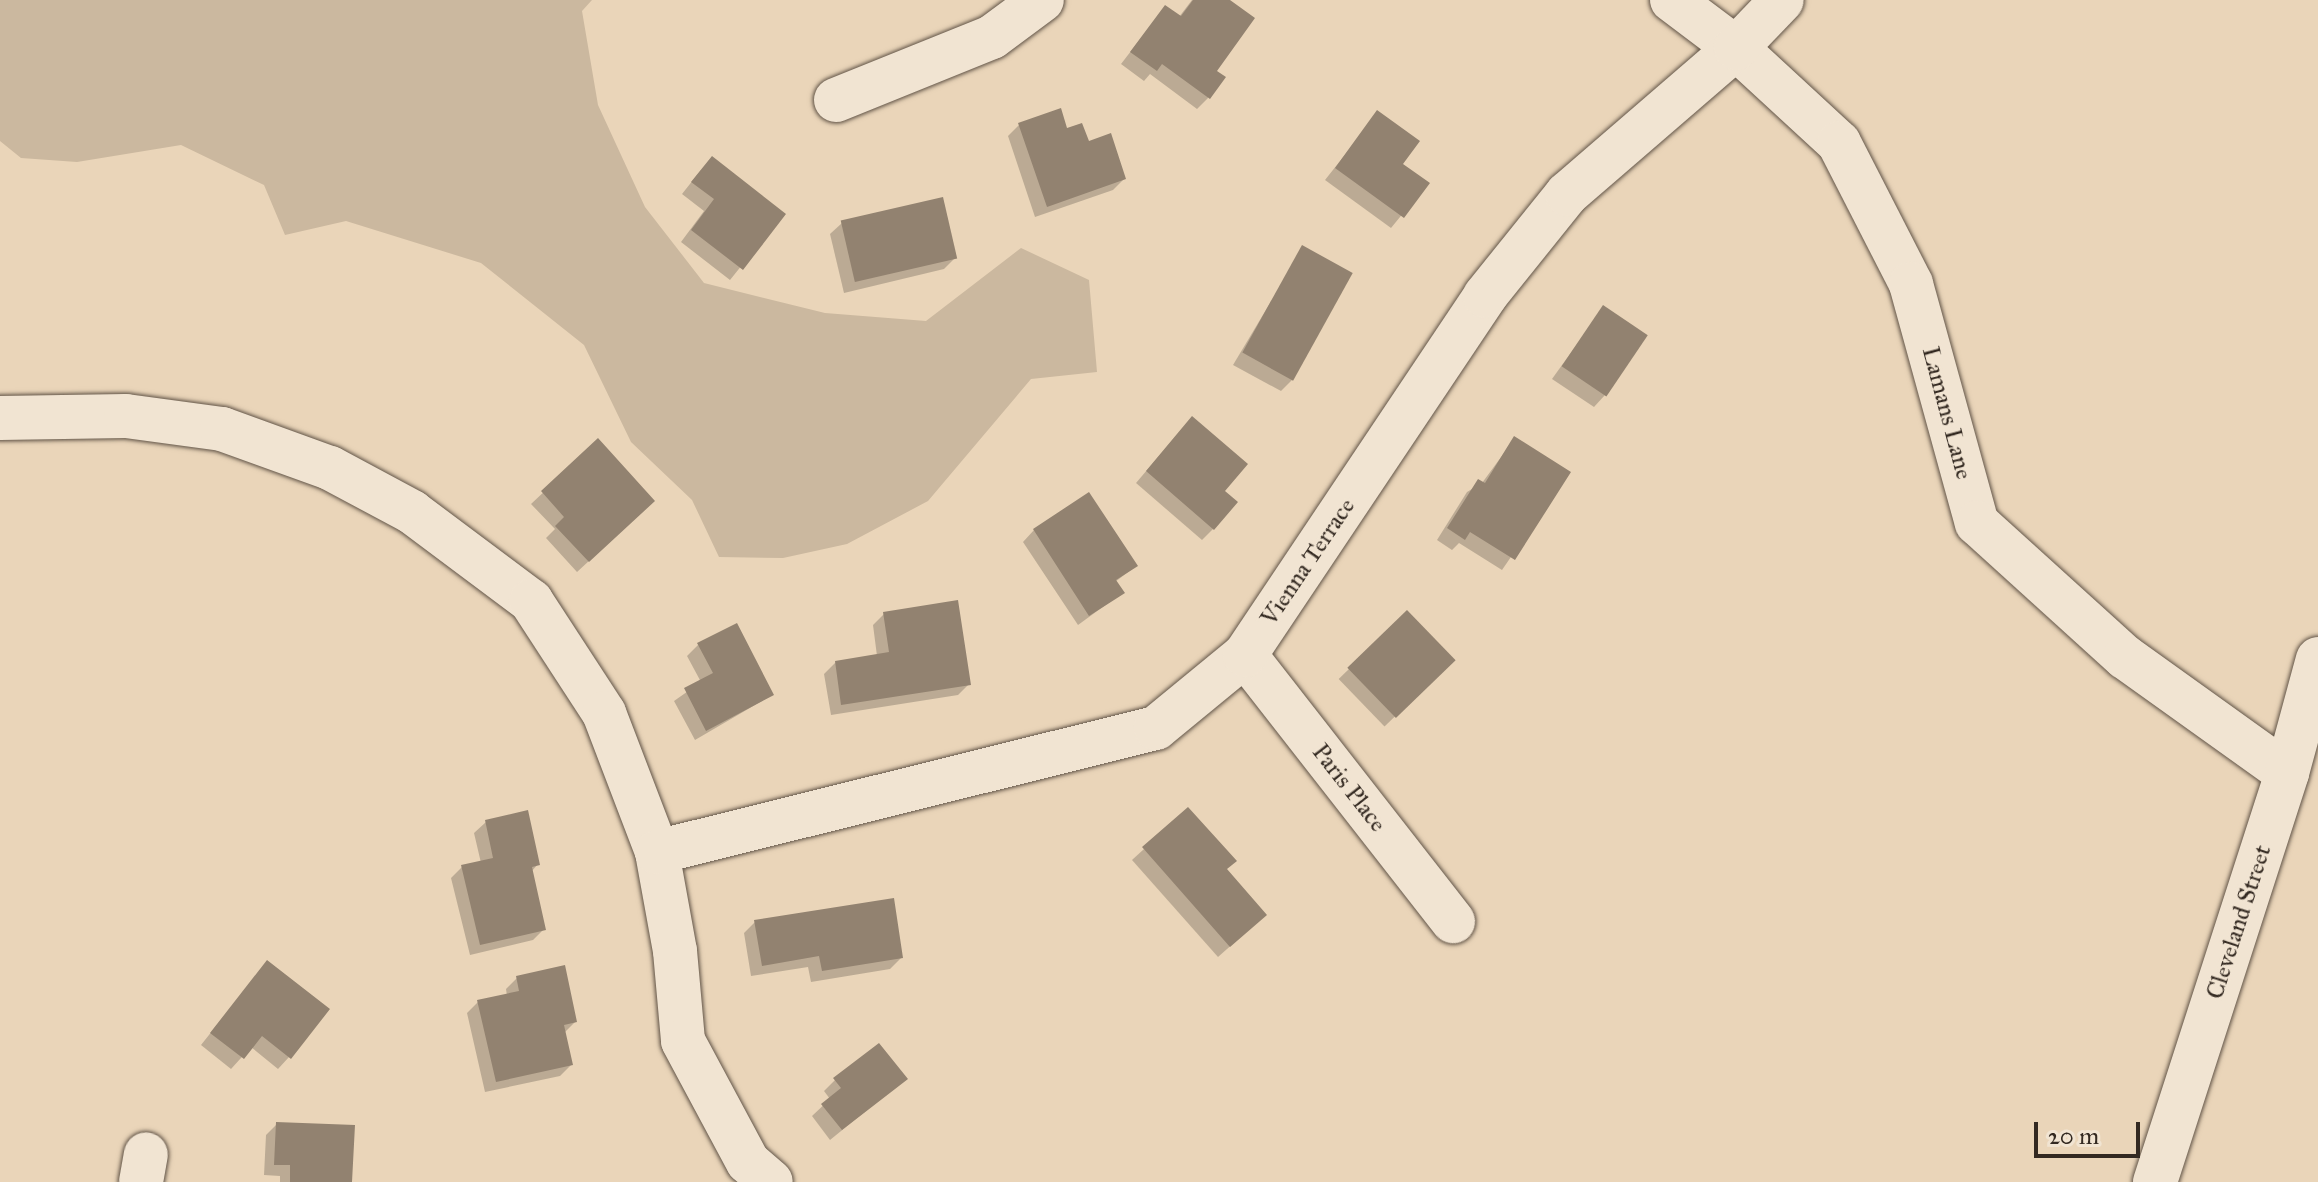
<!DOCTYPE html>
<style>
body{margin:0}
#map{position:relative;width:2318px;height:1182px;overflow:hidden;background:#ead5b9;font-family:"IM FELL Great Primer",serif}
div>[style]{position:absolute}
.green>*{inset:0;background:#cbb89f}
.shadow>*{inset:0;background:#0003;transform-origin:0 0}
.building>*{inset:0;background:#928270;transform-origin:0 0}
.roads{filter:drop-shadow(0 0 2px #615447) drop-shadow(0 0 2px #615447)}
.minor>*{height:44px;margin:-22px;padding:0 22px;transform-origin:22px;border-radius:22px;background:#f1e4d2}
span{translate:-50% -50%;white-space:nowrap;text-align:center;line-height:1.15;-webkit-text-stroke:6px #f1e4d2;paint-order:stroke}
.street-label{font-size:24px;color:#332921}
.scale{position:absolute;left:2034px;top:1122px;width:106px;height:36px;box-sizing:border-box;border:4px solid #332921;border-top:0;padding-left:10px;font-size:24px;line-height:28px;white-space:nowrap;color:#332921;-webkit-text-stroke:6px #f1e4d2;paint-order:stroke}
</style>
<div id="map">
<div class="green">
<i style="clip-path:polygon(0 0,592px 0,582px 11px,598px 105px,645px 207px,704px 283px,825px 313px,926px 321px,1021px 248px,1089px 280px,1097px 372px,1031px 379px,928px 501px,847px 544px,783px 558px,719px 557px,692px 500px,631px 442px,584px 345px,481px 263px,346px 221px,285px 235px,264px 185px,181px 145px,77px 162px,21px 158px,0 141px)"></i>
</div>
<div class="shadow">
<i style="clip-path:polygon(1192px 0,1227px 0,1208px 98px,1197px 109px,1150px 74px,1144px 81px,1121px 64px,1165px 7px,1179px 17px)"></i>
<i style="clip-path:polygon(1378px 113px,1400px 164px,1427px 184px,1391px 228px,1325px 180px)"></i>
<i style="clip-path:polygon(1019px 125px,1066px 130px,1124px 179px,1113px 190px,1035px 217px,1008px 136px)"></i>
<i style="clip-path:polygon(701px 170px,783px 214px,730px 280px,681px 242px,704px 211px,682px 194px)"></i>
<i style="clip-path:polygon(842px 223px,955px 258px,944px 269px,844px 293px,830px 234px)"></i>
<i style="clip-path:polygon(1303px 248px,1292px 380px,1281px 391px,1233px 365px)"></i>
<i style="clip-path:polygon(1603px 308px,1605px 395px,1594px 407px,1552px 379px)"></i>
<i style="clip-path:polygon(1181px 430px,1222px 491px,1213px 529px,1202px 540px,1136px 483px)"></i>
<i style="clip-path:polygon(1515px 438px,1569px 472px,1502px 570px,1459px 543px,1452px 550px,1437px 540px,1467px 492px,1482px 483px)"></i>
<i style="clip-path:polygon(598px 441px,642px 512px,577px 572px,546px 538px,555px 529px,531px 504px)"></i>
<i style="clip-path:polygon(1034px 530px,1136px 566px,1115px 582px,1122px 593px,1078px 625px,1023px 542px)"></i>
<i style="left:1407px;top:613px;width:66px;height:95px;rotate:46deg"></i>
<i style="clip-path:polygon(884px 614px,969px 684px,958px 695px,831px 715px,824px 674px,836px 662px,877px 656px,873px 625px)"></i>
<i style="clip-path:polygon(698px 645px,772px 695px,695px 740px,674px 701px,701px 682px,687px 656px)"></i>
<i style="clip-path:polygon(486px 822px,538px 864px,531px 872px,544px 929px,533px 940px,470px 955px,451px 878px,462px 867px,481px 863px,474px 833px)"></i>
<i style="clip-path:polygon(1144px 849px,1253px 926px,1218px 957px,1132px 860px)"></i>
<i style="clip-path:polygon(755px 922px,901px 958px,890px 969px,811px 982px,808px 967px,751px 976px,744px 933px)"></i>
<i style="clip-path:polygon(267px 962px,289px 1057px,278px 1069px,251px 1047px,231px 1069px,201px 1045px)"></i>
<i style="clip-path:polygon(517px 978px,575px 1022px,564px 1033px,571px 1065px,560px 1076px,485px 1092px,467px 1013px,478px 1002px,507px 996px,506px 989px)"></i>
<i style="clip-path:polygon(905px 1079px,830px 1140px,812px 1116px,830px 1099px,824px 1091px,835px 1080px)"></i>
<i style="clip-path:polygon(277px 1124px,350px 1182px,280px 1182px,280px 1176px,264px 1175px,266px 1135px)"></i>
</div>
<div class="building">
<i style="clip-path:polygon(1193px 0,1230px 0,1255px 18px,1217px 71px,1226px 77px,1210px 99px,1162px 64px,1157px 71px,1130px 52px,1165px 5px,1181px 16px)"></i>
<i style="clip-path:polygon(1061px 108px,1067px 128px,1082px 123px,1089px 141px,1111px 133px,1126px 179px,1047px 207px,1018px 123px)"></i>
<i style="clip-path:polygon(1377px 110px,1420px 141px,1403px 164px,1430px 183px,1404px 218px,1335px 168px)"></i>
<i style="clip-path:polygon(712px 156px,786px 214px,743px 270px,691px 230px,714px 199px,691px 182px)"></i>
<i style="left:943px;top:197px;width:63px;height:105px;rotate:77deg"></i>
<i style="left:1302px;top:245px;width:58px;height:123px;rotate:29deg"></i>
<i style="left:1603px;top:305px;width:54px;height:74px;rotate:34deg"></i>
<i style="clip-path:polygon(1192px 416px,1248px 464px,1225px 491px,1238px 502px,1214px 530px,1146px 471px)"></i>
<i style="clip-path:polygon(1514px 436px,1571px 472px,1515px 560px,1470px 532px,1465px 540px,1447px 528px,1478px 479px,1485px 483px)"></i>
<i style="clip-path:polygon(598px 438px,655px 501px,589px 562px,555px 526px,564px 517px,541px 491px)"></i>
<i style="clip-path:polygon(1089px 492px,1138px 566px,1116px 580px,1125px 593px,1089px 616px,1033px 529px)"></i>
<i style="clip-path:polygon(958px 600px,971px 685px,841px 705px,835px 661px,889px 652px,883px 612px)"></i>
<i style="left:1407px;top:610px;width:70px;height:83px;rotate:46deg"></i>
<i style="clip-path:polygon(737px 623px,774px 695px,706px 731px,684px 688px,713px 673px,697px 643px)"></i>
<i style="clip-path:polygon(1188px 807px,1237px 861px,1227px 869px,1267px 915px,1230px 947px,1142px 847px)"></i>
<i style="clip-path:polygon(528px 810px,540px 865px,532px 867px,546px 930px,480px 945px,461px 865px,493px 858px,485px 820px)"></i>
<i style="clip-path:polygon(894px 898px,903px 958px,822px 971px,819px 956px,762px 966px,754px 920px)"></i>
<i style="clip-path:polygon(267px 960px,330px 1009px,291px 1059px,262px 1036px,244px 1059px,210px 1033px)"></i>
<i style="clip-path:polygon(565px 965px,577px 1022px,564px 1025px,573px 1065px,496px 1082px,477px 1000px,519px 991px,516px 976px)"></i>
<i style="clip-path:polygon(879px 1043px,908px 1079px,842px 1130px,821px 1104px,841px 1088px,833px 1078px)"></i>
<i style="clip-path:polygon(276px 1122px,355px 1125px,352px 1182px,290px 1182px,290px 1165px,274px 1165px)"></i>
</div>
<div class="roads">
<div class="minor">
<i style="left:1672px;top:0;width:80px;rotate:36.9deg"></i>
<i style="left:1736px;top:48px;width:140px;rotate:42.7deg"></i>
<i style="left:1839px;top:143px;width:158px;rotate:62.9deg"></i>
<i style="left:1911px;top:284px;width:248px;rotate:74.6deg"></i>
<i style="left:1977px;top:523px;width:200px;rotate:42.2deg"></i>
<i style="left:2125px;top:657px;width:199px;rotate:35.6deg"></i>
<i style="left:836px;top:100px;width:168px;rotate:-22deg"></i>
<i style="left:992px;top:37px;width:62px;rotate:-36.5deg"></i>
<i style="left:0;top:418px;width:126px;rotate:-0.9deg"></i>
<i style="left:126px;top:416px;width:97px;rotate:7.7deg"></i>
<i style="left:222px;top:429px;width:115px;rotate:19.9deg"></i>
<i style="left:330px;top:468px;width:93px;rotate:28.2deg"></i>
<i style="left:412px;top:512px;width:149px;rotate:36.8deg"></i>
<i style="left:531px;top:601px;width:134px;rotate:56.9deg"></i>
<i style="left:604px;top:713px;width:149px;rotate:69.1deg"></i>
<i style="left:657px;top:852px;width:101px;rotate:79.7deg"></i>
<i style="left:675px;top:951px;width:90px;rotate:84.9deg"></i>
<i style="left:683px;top:1041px;width:137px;rotate:61.8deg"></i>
<i style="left:748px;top:1162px;width:30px;rotate:41deg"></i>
<i style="left:1245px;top:655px;width:338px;rotate:52deg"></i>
<i style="left:657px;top:852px;width:514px;rotate:-13.96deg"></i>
<i style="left:1156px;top:728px;width:115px;rotate:-39.4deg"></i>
<i style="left:1245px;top:655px;width:432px;rotate:-56.2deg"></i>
<i style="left:1485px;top:296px;width:131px;rotate:-51.2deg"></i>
<i style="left:1567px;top:194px;width:223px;rotate:-40.8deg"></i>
<i style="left:1736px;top:48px;width:66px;rotate:-46.2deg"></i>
<i style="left:141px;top:1182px;width:28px;rotate:-80deg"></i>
<i style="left:2155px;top:1182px;width:430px;rotate:-72.1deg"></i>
<i style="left:2287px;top:773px;width:118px;rotate:-74.8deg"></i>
</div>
</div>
<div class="street-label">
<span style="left:1947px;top:413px;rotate:75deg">Lamans Lane</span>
<span style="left:1308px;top:562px;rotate:-56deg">Vienna Terrace</span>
<span style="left:1349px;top:788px;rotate:52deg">Paris Place</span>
<span style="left:2239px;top:922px;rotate:-72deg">Cleveland Street</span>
</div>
<div class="scale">20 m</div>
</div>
